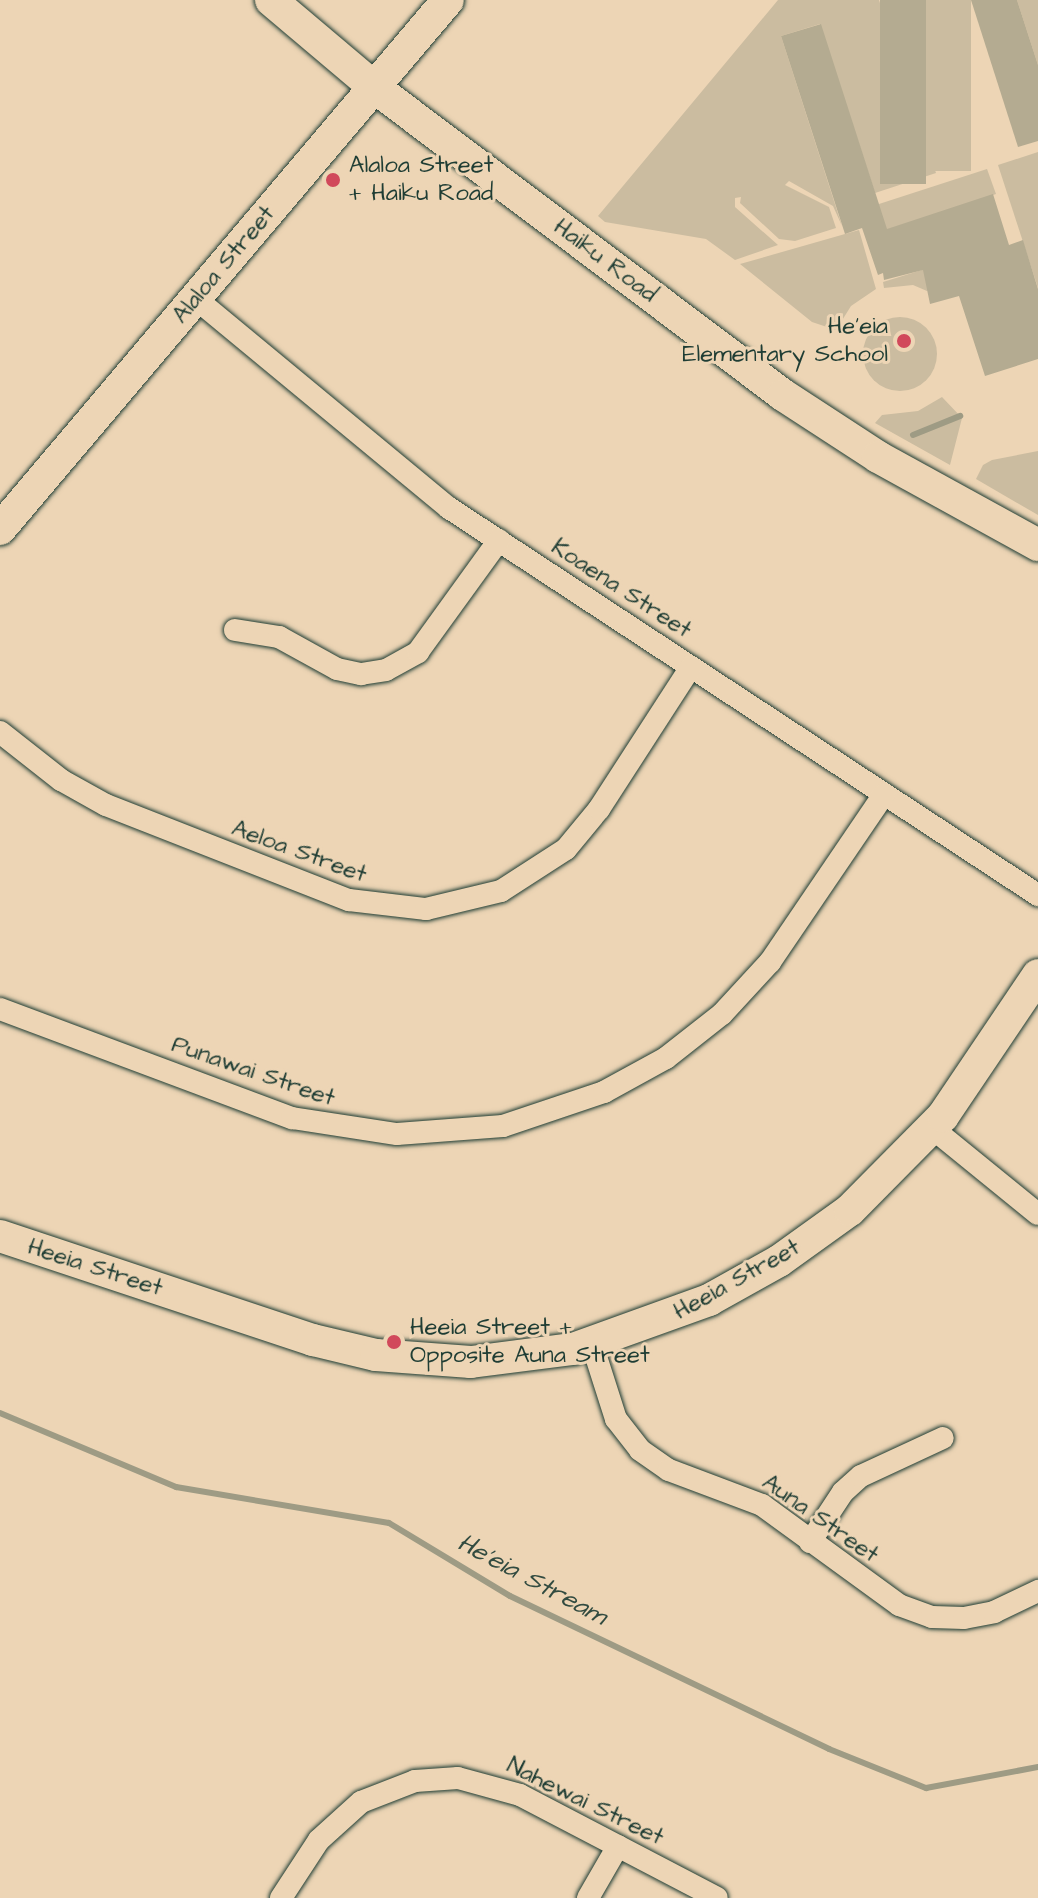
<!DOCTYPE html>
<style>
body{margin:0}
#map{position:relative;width:1038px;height:1898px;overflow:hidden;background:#edd5b5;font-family:"Architects Daughter",sans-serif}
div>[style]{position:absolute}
.green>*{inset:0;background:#cbbca0;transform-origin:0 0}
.round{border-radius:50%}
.stream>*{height:6px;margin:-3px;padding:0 3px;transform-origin:3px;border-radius:3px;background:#9e9b84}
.building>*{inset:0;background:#b4ab91;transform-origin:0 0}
.roads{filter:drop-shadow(0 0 2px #1f3d34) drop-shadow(0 0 2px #1f3d34)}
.street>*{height:22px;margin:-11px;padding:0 11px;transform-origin:11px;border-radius:11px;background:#edd5b5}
.secondary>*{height:32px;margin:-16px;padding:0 16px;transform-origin:16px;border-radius:16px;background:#edd5b5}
.dots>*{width:22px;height:22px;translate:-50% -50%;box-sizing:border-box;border:4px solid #edd5b5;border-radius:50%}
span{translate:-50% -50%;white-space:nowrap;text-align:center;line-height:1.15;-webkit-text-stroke:6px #edd5b5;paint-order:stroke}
.poi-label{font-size:24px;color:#1f3d34}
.left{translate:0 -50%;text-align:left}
.right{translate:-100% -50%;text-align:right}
.street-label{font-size:24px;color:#1f3d34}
.water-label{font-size:26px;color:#324b40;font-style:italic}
</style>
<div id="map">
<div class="green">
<i style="clip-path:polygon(778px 0,879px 0,936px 173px,875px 193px,820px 24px,781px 36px,842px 226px,833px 206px,789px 181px,785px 185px,829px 207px,836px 228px,795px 241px,779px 239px,740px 203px,741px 197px,735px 198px,735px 207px,778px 245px,735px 260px,706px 239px,605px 222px,598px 216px)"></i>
<i style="left:925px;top:0;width:46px;height:171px"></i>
<i style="clip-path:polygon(1017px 0,1038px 0,1038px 65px)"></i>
<i style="clip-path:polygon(1038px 152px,1038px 288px,998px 165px)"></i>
<i style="clip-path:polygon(987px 169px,996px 194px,871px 235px,879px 204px)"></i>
<i style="clip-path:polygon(859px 230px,876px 289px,851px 306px,836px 330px,812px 322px,740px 264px)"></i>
<i style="clip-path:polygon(1006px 244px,927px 291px,913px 285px,884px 288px,883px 282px)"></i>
<i class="round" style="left:863px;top:317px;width:74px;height:74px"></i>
<i style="clip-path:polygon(942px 397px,962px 418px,950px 465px,875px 423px,882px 415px,918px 411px)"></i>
<i style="clip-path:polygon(1038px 451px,1038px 515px,976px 479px,983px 465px,992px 460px)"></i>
</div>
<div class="stream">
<i style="left:913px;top:435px;width:51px;rotate:-22deg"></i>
<i style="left:0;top:1413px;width:191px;rotate:22.8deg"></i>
<i style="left:176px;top:1487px;width:216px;rotate:9.6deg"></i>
<i style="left:389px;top:1523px;width:141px;rotate:31.1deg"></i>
<i style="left:510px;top:1596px;width:354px;rotate:25.6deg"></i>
<i style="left:829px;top:1749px;width:105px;rotate:21.9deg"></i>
<i style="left:926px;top:1788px;width:114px;rotate:-10.6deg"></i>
</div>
<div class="building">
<i style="left:880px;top:0;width:46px;height:184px"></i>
<i style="clip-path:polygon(971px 0,1017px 0,1038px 65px,1038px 141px,1018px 147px)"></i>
<i style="clip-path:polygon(821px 24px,887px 229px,993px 194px,1009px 245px,1023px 240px,1038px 289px,1038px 359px,985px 376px,959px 296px,930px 304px,923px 270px,884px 280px,883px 273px,878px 275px,862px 228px,845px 234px,781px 36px)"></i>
</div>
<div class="roads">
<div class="street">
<i style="left:195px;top:298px;width:330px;rotate:39.6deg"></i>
<i style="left:449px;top:508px;width:705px;rotate:33.31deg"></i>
<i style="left:235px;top:630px;width:45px;rotate:9deg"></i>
<i style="left:279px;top:637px;width:66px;rotate:28.9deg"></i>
<i style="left:337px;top:669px;width:25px;rotate:12deg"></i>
<i style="left:361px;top:674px;width:25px;rotate:-9deg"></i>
<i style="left:386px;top:670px;width:37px;rotate:-29deg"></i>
<i style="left:418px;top:652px;width:138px;rotate:-54.1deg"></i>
<i style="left:0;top:732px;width:78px;rotate:38.2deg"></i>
<i style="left:61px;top:780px;width:51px;rotate:29.1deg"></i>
<i style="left:106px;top:805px;width:261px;rotate:21.4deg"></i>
<i style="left:349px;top:900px;width:78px;rotate:6.7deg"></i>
<i style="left:426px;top:909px;width:77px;rotate:-13.5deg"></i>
<i style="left:501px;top:891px;width:77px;rotate:-32.9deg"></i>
<i style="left:566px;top:849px;width:52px;rotate:-50.5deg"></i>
<i style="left:599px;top:809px;width:169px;rotate:-57.1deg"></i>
<i style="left:0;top:1009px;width:312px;rotate:20.5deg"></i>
<i style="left:292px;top:1118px;width:106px;rotate:8.7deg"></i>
<i style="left:397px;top:1134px;width:106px;rotate:-4.3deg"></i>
<i style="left:503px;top:1126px;width:107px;rotate:-18.6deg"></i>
<i style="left:604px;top:1092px;width:71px;rotate:-28.7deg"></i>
<i style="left:666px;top:1058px;width:71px;rotate:-38.2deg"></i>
<i style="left:722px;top:1014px;width:71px;rotate:-47.3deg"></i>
<i style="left:770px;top:962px;width:203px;rotate:-55.8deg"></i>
<i style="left:932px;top:1128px;width:136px;rotate:39.1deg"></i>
<i style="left:592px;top:1344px;width:79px;rotate:72.3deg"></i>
<i style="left:616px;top:1419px;width:39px;rotate:52deg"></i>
<i style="left:640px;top:1450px;width:35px;rotate:35deg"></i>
<i style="left:669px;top:1470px;width:99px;rotate:20.6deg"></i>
<i style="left:762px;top:1505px;width:170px;rotate:36.1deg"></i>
<i style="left:899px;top:1605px;width:35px;rotate:20deg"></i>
<i style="left:932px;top:1617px;width:32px;rotate:2deg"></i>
<i style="left:964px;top:1618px;width:31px;rotate:-11deg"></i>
<i style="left:994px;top:1612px;width:49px;rotate:-25.5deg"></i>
<i style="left:810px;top:1542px;width:60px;rotate:-56.6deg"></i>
<i style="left:843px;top:1492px;width:24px;rotate:-42deg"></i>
<i style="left:861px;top:1476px;width:90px;rotate:-24.9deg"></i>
<i style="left:281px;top:1898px;width:69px;rotate:-56.8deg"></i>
<i style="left:319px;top:1840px;width:57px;rotate:-42.1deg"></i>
<i style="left:361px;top:1802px;width:58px;rotate:-21.3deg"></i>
<i style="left:415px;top:1781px;width:43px;rotate:-4deg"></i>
<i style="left:458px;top:1778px;width:64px;rotate:15.3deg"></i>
<i style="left:520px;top:1795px;width:222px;rotate:27.6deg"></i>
<i style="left:588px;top:1898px;width:60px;rotate:-60deg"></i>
</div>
<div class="secondary">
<i style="left:271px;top:0;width:135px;rotate:40.2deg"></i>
<i style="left:374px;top:87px;width:512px;rotate:36.98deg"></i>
<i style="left:783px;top:395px;width:113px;rotate:33.1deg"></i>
<i style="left:878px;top:457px;width:183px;rotate:28.8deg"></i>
<i style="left:0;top:529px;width:693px;rotate:-49.74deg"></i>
<i style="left:0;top:1236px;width:330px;rotate:18.4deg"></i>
<i style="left:313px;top:1340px;width:65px;rotate:13.4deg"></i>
<i style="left:376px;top:1355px;width:95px;rotate:4.2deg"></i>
<i style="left:471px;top:1362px;width:103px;rotate:-7.3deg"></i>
<i style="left:573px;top:1349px;width:145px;rotate:-19.8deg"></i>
<i style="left:709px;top:1300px;width:80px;rotate:-29.1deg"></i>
<i style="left:779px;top:1261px;width:87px;rotate:-35.7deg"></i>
<i style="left:850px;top:1210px;width:132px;rotate:-45.3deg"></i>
<i style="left:943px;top:1116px;width:170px;rotate:-56deg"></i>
</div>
</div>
<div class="dots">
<i style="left:333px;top:180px;background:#d1495b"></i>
<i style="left:904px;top:341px;background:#d1495b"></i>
<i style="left:394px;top:1342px;background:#d1495b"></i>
</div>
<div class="poi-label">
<span class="left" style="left:349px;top:180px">Alaloa Street<br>+ Haiku Road</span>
<span class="right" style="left:888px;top:341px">He'eia<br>Elementary School</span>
<span class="left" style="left:410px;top:1342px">Heeia Street +<br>Opposite Auna Street</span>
</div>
<div class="street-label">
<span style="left:605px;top:261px;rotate:37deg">Haiku Road</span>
<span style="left:224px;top:265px;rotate:-50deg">Alaloa Street</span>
<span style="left:621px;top:589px;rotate:33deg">Koaena Street</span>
<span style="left:299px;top:852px;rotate:20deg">Aeloa Street</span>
<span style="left:253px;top:1072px;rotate:19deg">Punawai Street</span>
<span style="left:95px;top:1268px;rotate:18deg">Heeia Street</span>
<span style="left:737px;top:1280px;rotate:-29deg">Heeia Street</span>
<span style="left:820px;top:1519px;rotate:35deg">Auna Street</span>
<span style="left:585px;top:1802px;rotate:26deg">Nahewai Street</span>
</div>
<div class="water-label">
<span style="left:532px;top:1580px;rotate:28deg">He'eia Stream</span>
</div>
</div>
